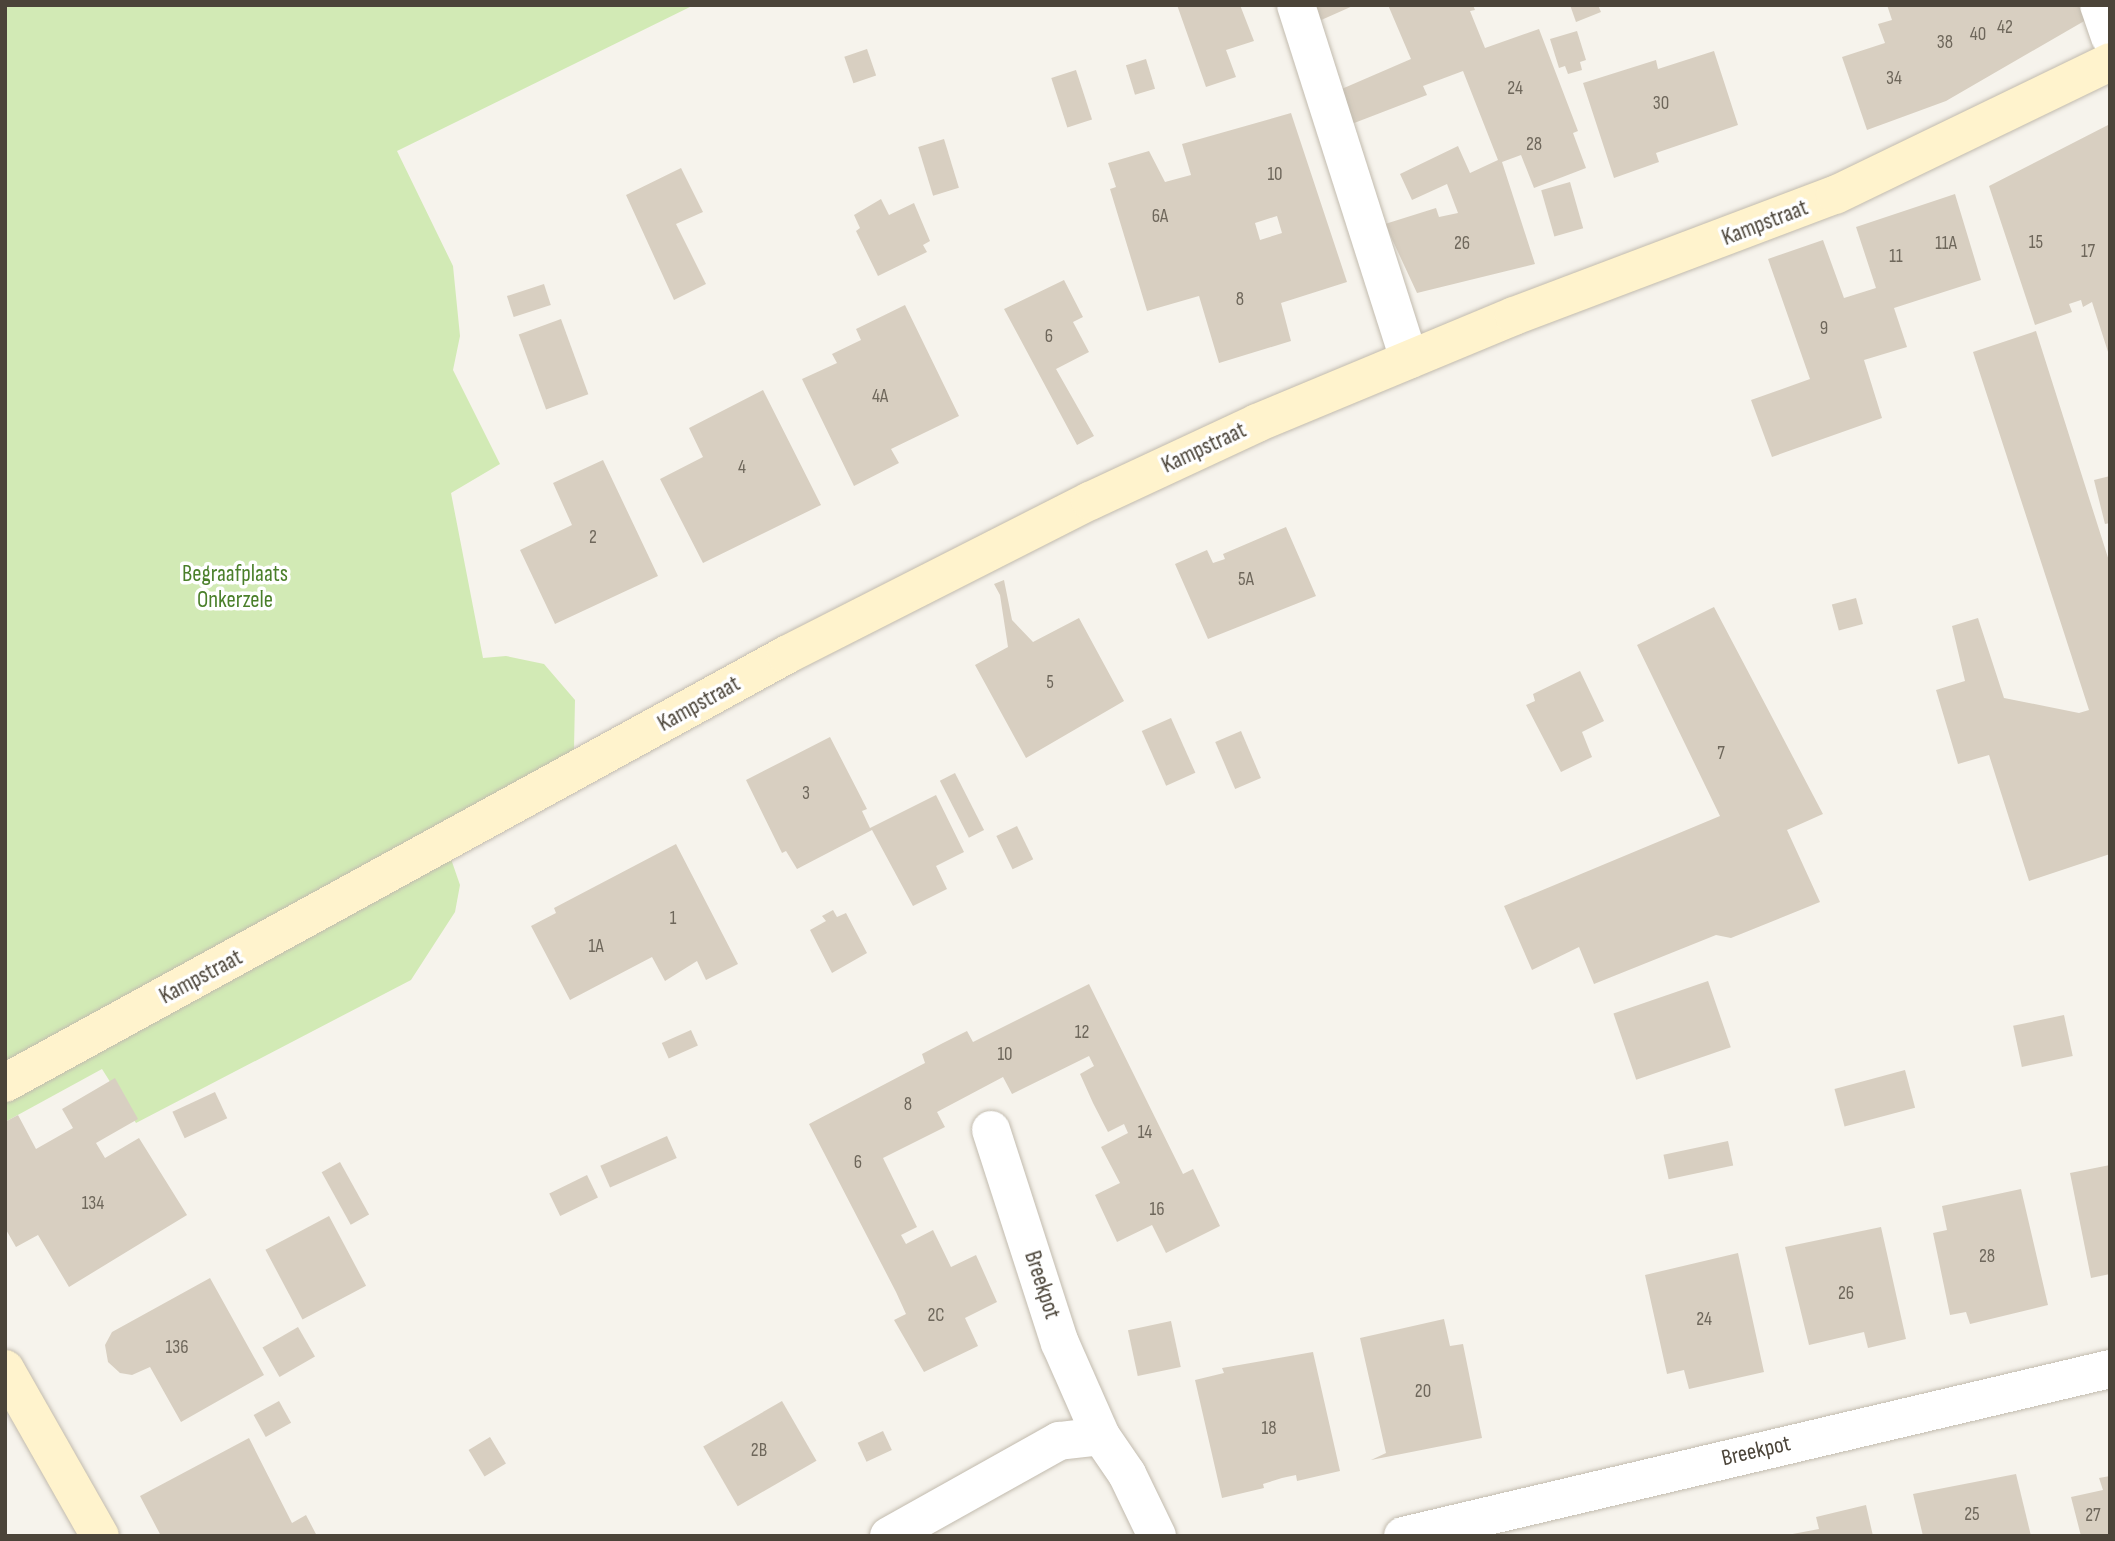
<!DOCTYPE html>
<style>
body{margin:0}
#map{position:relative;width:2115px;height:1541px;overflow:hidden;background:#f6f3ec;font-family:"Sofia Sans Condensed",sans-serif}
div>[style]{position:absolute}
.green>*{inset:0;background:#d2eab5}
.building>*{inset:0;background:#d8cfc1;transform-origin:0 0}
.roads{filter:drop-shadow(0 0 2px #c2bbae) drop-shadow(0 0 2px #c2bbae)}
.street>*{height:38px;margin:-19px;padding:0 19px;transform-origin:19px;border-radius:19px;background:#fff}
.secondary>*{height:38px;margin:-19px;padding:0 19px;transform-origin:19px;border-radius:19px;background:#fff3cd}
span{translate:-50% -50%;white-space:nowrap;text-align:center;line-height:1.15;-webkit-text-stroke:7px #fff;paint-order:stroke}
.number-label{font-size:19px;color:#6e675b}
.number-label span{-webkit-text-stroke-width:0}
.street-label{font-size:23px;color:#4b4439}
.park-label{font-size:23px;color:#4a7f2a}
.frame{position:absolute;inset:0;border:7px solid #4b4439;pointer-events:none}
</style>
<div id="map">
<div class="green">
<i style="clip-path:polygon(5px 5px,694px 5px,397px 151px,453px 266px,460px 336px,453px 370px,500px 464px,451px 493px,483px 658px,506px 656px,544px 664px,575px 700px,574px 749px,547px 783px,441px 830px,460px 885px,455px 912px,411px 980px,136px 1123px,102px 1069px,5px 1122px)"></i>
</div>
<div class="building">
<i style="clip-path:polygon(1177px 5px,1240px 5px,1254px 41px,1226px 50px,1236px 77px,1206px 87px)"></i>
<i style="clip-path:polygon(1313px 5px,1355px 5px,1319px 21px)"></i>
<i style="clip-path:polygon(1388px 5px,1473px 5px,1475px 10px,1470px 11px,1485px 48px,1539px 29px,1578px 131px,1573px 133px,1586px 168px,1534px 188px,1521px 155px,1502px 162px,1535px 264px,1417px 293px,1385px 224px,1436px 208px,1439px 217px,1458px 213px,1447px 184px,1412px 200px,1400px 174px,1458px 146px,1470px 173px,1498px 160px,1463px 71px,1423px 86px,1427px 95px,1349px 125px,1337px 91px,1411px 59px)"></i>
<i style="clip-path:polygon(1570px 5px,1598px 5px,1601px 12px,1576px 22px)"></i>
<i style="clip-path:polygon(1887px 5px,2081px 5px,2086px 20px,1946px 101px,1867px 130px,1842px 57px,1885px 43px,1878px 24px,1892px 20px)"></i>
<i style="clip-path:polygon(1577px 31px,1586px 60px,1580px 62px,1582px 70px,1568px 74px,1565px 66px,1559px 68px,1550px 39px)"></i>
<i style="left:867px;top:49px;width:28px;height:24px;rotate:71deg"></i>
<i style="clip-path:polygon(1714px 51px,1738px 125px,1656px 153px,1659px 162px,1614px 178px,1583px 83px,1656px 60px,1658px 69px)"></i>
<i style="left:1146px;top:59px;width:31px;height:21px;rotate:73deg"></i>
<i style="left:1076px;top:70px;width:52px;height:26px;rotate:72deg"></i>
<i style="clip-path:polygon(evenodd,1291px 113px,1347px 282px,1281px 303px,1291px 341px,1219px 363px,1199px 296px,1147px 311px,1110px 189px,1116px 187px,1108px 163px,1149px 151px,1165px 182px,1191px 175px,1182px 144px,1291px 113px,1277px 216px,1282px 233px,1260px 240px,1255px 223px,1277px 216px)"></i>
<i style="clip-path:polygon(2110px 124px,2110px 355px,2109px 355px,2092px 302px,2083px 307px,2081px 300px,2069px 304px,2072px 312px,2035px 325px,1989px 186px)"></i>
<i style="left:944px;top:139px;width:51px;height:27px;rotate:73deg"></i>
<i style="clip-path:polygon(681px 168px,703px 212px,676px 224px,706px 284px,674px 300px,626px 195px)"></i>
<i style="left:1570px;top:182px;width:48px;height:30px;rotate:74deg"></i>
<i style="clip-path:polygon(1955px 194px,1981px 280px,1894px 308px,1907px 347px,1864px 360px,1882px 418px,1772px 457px,1751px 400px,1810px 379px,1768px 259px,1823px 240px,1844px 298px,1876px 288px,1856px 227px)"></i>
<i style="clip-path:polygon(881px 199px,889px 215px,914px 203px,930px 241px,923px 245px,927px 252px,878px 276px,856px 231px,860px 228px,854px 215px)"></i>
<i style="clip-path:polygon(1064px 280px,1083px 317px,1073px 322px,1089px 352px,1056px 369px,1094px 436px,1077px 445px,1004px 309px)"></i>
<i style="left:544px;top:284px;width:22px;height:39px;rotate:72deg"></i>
<i style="clip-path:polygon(905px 305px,959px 416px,891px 449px,899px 463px,854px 486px,802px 379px,837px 363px,832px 354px,861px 340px,856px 329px)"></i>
<i style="left:561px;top:319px;width:80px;height:45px;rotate:70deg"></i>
<i style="clip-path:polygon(2036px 331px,2110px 564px,2110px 854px,2029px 881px,1989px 755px,1958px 764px,1936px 690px,1965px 681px,1952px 626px,1978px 618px,2004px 698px,2079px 713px,2089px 710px,1973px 352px)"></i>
<i style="clip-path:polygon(763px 390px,821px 505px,703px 563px,660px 479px,703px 457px,689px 428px)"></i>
<i style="clip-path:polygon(603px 460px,658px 576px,555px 624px,520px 550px,572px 525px,553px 483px)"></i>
<i style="clip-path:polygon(2110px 476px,2110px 523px,2105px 524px,2094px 480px)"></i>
<i style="clip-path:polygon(1286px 527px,1316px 596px,1208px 639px,1175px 564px,1207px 550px,1213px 563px,1225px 559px,1223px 554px)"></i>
<i style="clip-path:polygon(1004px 580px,1012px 620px,1033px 642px,1079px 618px,1124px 701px,1026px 758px,975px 665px,1008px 647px,1000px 595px,994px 584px)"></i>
<i style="left:1856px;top:598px;width:27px;height:25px;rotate:75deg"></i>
<i style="clip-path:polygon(1714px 607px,1823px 814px,1787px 830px,1820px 902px,1731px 938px,1716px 935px,1594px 984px,1579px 947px,1532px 970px,1504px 906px,1720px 816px,1637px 645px)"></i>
<i style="clip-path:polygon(1580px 671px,1604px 721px,1582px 732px,1592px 757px,1561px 772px,1526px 705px,1535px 701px,1533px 694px)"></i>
<i style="left:1171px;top:718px;width:60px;height:32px;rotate:66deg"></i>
<i style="left:1241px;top:731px;width:51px;height:28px;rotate:67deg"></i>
<i style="clip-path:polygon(830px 737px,867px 809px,862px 811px,870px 828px,936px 795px,964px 852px,936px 866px,947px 889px,913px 906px,872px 830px,797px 869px,786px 851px,782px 853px,746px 780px)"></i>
<i style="left:955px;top:773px;width:64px;height:17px;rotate:63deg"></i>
<i style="left:1017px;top:826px;width:37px;height:23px;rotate:64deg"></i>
<i style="clip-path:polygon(676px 844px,738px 964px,706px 980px,697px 961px,665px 981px,652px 957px,570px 1000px,531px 926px,556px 913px,554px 908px)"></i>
<i style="clip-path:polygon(833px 910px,837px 917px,846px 913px,867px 953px,832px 973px,810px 930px,826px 921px,822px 916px)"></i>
<i style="left:1708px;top:981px;width:70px;height:100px;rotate:71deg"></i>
<i style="clip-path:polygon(1089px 984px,1183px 1174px,1193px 1169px,1220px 1226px,1166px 1253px,1152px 1225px,1117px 1242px,1095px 1195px,1120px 1183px,1101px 1147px,1128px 1133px,1124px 1124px,1108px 1132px,1093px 1103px,1080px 1074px,1094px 1066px,1089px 1056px,1012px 1094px,1003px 1077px,937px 1112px,945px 1127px,883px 1158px,917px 1227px,901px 1235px,906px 1244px,933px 1230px,951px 1267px,976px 1255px,997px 1302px,965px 1318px,978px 1346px,924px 1372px,894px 1320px,906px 1314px,896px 1292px,809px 1124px,925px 1063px,922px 1054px,943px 1043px,967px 1031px,973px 1042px)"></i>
<i style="left:2064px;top:1015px;width:42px;height:52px;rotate:78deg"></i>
<i style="left:691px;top:1030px;width:17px;height:32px;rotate:66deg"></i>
<i style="left:1905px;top:1070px;width:39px;height:73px;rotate:75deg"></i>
<i style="clip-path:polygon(115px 1078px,138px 1119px,96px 1143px,105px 1158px,139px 1138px,187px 1215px,69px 1287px,38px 1235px,16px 1247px,5px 1228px,5px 1122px,18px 1115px,36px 1149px,73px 1128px,62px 1109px)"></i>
<i style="left:215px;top:1092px;width:29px;height:47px;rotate:65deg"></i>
<i style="left:667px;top:1136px;width:24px;height:73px;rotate:66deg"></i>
<i style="left:1728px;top:1141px;width:25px;height:66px;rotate:78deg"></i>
<i style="left:340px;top:1162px;width:60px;height:21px;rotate:61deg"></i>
<i style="clip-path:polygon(2110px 1165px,2110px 1274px,2091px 1278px,2070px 1173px)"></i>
<i style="left:587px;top:1175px;width:25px;height:42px;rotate:64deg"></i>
<i style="clip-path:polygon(2021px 1189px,2048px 1305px,1970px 1324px,1966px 1312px,1950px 1315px,1933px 1233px,1947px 1230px,1942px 1206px)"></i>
<i style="left:329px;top:1216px;width:79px;height:72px;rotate:62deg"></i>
<i style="clip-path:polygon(1881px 1227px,1906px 1339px,1868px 1348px,1864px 1332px,1809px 1345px,1785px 1247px)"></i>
<i style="clip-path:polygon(1738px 1253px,1764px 1372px,1689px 1389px,1684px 1370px,1667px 1374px,1645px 1275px)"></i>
<i style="clip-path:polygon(210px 1278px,264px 1375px,181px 1422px,150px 1367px,132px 1375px,120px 1373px,108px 1362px,105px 1345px,112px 1332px)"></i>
<i style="clip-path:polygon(1444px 1319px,1450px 1346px,1463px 1344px,1482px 1438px,1371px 1460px,1386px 1453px,1360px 1338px)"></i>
<i style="left:1171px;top:1321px;width:47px;height:44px;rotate:78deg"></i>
<i style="left:298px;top:1327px;width:34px;height:41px;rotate:60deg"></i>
<i style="clip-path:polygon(1313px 1352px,1340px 1471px,1297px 1481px,1296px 1475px,1282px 1478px,1263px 1484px,1264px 1488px,1222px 1498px,1195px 1380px,1224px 1373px,1222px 1368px)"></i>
<i style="left:279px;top:1401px;width:25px;height:29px;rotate:61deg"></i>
<i style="left:782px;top:1401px;width:69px;height:91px;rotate:60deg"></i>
<i style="left:883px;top:1431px;width:21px;height:28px;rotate:65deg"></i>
<i style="left:490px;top:1437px;width:31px;height:25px;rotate:59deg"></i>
<i style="clip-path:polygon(249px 1438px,292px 1523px,306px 1515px,317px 1536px,161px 1536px,140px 1496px)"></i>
<i style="clip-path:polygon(2016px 1474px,2031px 1536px,1923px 1536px,1913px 1494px)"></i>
<i style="clip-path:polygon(2110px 1476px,2110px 1536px,2081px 1536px,2071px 1497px,2103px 1490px,2099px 1478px)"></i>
<i style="clip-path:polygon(1866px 1505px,1873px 1536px,1782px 1536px,1819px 1529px,1816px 1517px)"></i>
</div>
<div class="roads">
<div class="street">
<i style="left:1296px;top:5px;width:372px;rotate:72.3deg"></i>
<i style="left:2099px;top:5px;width:34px;rotate:71deg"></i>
<i style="left:991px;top:1130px;width:224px;rotate:72.1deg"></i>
<i style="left:1060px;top:1343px;width:102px;rotate:66.2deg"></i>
<i style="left:889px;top:1536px;width:195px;rotate:-29.2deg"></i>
<i style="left:1059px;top:1441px;width:42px;rotate:-6.8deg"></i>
<i style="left:1101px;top:1436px;width:46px;rotate:55.6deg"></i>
<i style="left:1127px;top:1474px;width:69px;rotate:64.2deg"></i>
<i style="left:1403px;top:1536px;width:726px;rotate:-13.29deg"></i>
</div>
<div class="secondary">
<i style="left:5px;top:1083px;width:891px;rotate:-28.72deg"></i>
<i style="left:786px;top:655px;width:341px;rotate:-26.9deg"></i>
<i style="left:1090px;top:501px;width:184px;rotate:-25deg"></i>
<i style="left:1257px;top:423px;width:278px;rotate:-22.6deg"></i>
<i style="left:1514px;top:316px;width:343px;rotate:-20.7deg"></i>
<i style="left:1835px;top:195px;width:305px;rotate:-25.8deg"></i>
<i style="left:5px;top:1369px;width:192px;rotate:60.4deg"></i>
</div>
</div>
<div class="number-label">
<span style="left:2005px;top:28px">42</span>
<span style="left:1978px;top:35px">40</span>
<span style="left:1945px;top:43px">38</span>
<span style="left:1894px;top:79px">34</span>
<span style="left:1515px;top:89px">24</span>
<span style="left:1661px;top:104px">30</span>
<span style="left:1534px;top:145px">28</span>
<span style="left:1275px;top:175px">10</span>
<span style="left:1160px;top:217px">6A</span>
<span style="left:2036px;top:243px">15</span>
<span style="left:1462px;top:244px">26</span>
<span style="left:1946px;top:244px">11A</span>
<span style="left:2088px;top:252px">17</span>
<span style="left:1896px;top:257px">11</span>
<span style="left:1240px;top:300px">8</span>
<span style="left:1824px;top:329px">9</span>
<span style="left:1049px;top:337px">6</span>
<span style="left:880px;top:397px">4A</span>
<span style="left:742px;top:468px">4</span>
<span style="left:593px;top:538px">2</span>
<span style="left:1246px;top:580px">5A</span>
<span style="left:1050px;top:683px">5</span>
<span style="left:1721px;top:754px">7</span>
<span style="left:806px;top:794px">3</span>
<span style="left:673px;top:919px">1</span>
<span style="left:596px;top:947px">1A</span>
<span style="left:1082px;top:1033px">12</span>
<span style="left:1005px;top:1055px">10</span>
<span style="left:908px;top:1105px">8</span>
<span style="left:1145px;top:1133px">14</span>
<span style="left:858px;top:1163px">6</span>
<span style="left:93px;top:1204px">134</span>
<span style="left:1157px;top:1210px">16</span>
<span style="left:1987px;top:1257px">28</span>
<span style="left:1846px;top:1294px">26</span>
<span style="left:936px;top:1316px">2C</span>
<span style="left:1704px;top:1320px">24</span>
<span style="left:177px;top:1348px">136</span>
<span style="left:1423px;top:1392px">20</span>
<span style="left:1269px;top:1429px">18</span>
<span style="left:759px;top:1451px">2B</span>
<span style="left:1972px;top:1515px">25</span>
<span style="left:2093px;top:1516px">27</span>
</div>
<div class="street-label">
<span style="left:1765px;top:223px;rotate:-21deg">Kampstraat</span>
<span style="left:1204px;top:448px;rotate:-25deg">Kampstraat</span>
<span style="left:699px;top:704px;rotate:-29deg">Kampstraat</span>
<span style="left:201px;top:977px;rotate:-28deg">Kampstraat</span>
<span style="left:1042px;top:1285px;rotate:72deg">Breekpot</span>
<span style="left:1756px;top:1451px;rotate:-13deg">Breekpot</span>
</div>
<div class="park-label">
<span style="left:235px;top:587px">Begraafplaats<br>Onkerzele</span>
</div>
<div class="frame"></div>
</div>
